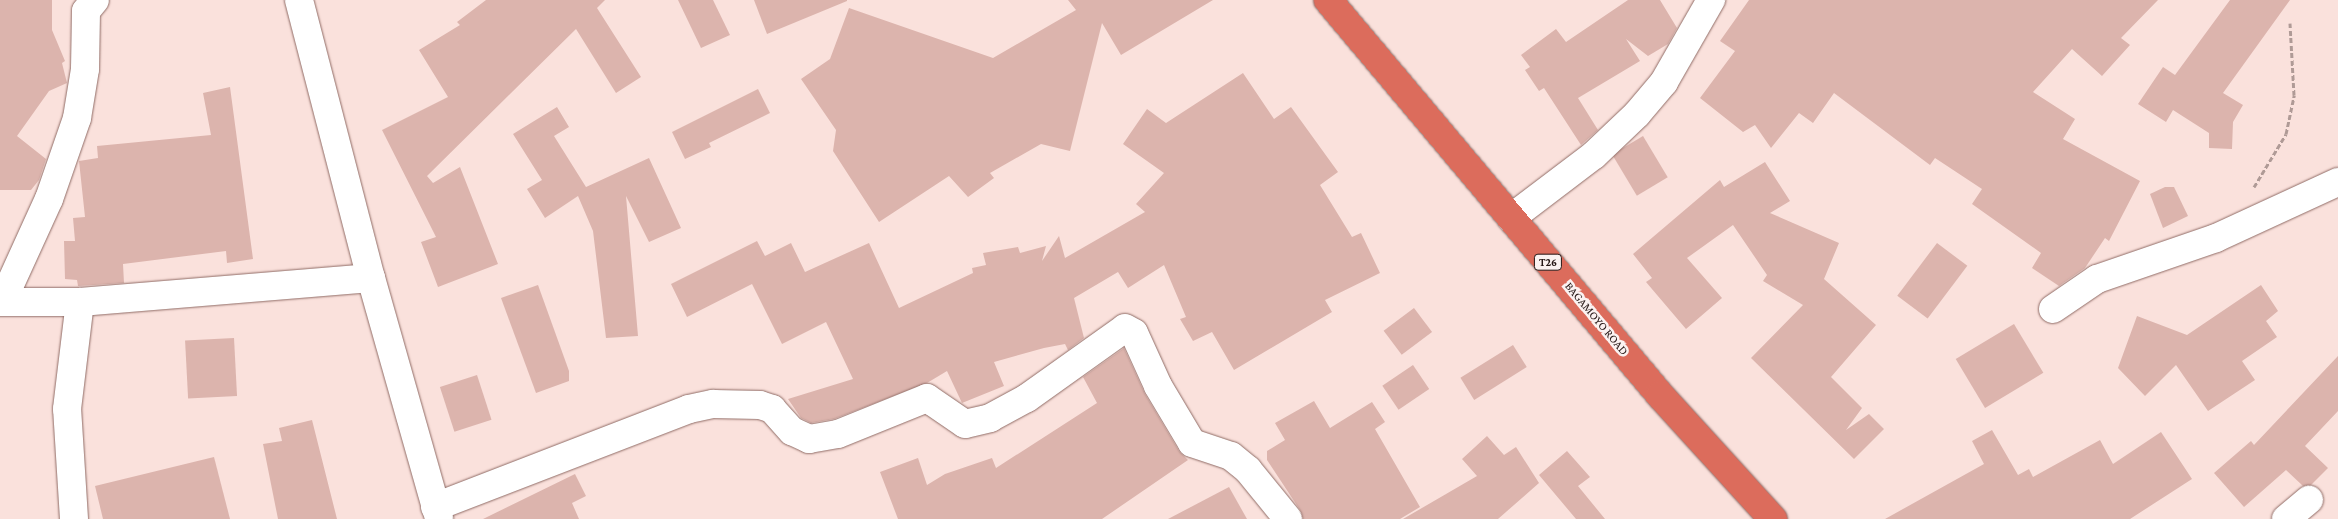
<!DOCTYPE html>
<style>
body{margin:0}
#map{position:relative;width:2338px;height:519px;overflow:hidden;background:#fae1dc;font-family:"Crimson Pro",serif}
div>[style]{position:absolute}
.building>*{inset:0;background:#dcb4ad;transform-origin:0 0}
.path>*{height:3px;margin-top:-1.5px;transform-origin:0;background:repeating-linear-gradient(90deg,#af9a96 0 5px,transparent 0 7.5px)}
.roads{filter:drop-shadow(0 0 1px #906c66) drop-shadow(0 0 1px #906c66)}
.minor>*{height:28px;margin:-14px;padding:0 14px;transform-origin:14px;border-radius:14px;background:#fff}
.highway>*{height:28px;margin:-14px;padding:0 14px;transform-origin:14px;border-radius:14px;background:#dc6c5c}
span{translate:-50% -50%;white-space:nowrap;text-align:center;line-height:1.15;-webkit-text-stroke:5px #fbf2f1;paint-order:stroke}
.shield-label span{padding:1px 4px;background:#fbf2f1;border:1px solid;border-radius:4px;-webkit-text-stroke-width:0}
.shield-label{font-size:11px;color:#251715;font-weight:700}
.street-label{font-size:12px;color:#251715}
</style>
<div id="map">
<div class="building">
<i style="clip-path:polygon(0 0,52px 0,52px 30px,65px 61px,62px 63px,67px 83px,49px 91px,17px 136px,46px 159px,39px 180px,31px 190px,0 190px)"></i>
<i style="clip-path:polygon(486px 0,605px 0,597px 8px,641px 77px,616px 93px,576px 29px,427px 176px,433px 183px,460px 167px,498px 264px,438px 287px,421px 242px,436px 237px,382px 130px,448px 97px,419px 50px,460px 25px,457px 22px)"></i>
<i style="clip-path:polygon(678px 0,713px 0,730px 35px,701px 48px)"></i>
<i style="clip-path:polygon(754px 0,847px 0,847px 1px,767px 34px)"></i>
<i style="clip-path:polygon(1068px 0,1213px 0,1121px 55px,1102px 23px,1070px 151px,1041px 144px,990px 173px,994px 178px,968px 197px,949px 176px,879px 222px,833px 151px,836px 130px,801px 79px,830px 59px,849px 8px,993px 58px,1076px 10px)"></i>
<i style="clip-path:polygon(1628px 0,1660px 0,1677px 28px,1668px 44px,1648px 56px,1626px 39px,1640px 61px,1578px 98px,1598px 130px,1581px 145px,1544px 88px,1539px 91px,1525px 70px,1530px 67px,1521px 55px,1556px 29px,1566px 42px)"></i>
<i style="clip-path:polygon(1749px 0,2158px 0,2121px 38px,2130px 45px,2102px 76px,2072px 49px,2033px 92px,2075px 119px,2063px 139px,2140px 181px,2109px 241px,2105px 238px,2085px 268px,2059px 286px,2032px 268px,2041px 253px,1972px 204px,1982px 189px,1935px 158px,1930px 165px,1834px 93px,1813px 123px,1799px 113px,1771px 148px,1755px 125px,1743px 132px,1700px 98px,1735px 51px,1720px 41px)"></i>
<i style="clip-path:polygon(2230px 0,2290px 0,2223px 93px,2243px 105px,2233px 122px,2232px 149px,2209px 148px,2209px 133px,2173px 110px,2166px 122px,2138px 104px,2163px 67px,2175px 75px)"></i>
<i style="clip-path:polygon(1243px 73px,1274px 119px,1291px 107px,1338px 172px,1320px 185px,1352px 237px,1361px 233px,1380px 273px,1325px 300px,1332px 312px,1234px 370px,1212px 332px,1193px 341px,1180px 319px,1186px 317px,1164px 265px,1128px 288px,1118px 272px,1074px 298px,1084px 338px,1068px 350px,1065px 344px,1044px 348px,994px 362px,1004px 386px,962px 403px,947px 371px,927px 383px,834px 419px,811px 423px,801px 418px,788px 399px,853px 379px,826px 322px,782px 344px,752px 284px,687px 317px,671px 284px,757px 241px,765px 256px,791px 243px,805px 272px,869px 243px,899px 308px,973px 273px,972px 268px,986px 265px,983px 253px,1018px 247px,1020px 253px,1046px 246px,1042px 261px,1059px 236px,1065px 258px,1145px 212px,1136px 204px,1164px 173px,1123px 144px,1147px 109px,1166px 123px)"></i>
<i style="clip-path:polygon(230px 87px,253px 259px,227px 263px,226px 251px,123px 264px,124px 283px,78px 286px,77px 280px,65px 279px,64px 241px,75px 241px,73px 218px,85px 217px,79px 161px,98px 158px,97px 146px,211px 135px,203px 93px)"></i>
<i style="clip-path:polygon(758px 89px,770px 113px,709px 143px,711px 147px,685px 159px,672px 132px)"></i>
<i style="clip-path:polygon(557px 107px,569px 127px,554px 136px,586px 187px,649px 158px,681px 228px,649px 242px,626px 196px,638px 336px,606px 338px,593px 231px,578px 196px,545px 218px,527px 189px,542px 180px,513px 134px)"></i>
<i style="left:1643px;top:136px;width:48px;height:36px;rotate:59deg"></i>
<i style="clip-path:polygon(1765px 162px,1790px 201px,1770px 213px,1839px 243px,1824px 279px,1876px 325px,1831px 377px,1862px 408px,1846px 430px,1869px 414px,1884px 429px,1854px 459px,1751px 358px,1803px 305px,1763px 281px,1767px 275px,1733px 225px,1687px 258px,1722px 298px,1686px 329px,1646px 282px,1652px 278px,1633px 254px,1720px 180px,1724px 187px)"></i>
<i style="clip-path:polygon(2165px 187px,2174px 187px,2188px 216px,2163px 228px,2150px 194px)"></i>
<i style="left:1937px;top:243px;width:38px;height:66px;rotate:37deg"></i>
<i style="clip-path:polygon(538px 285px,569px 371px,569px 381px,536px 393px,501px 298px)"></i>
<i style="clip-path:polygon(2261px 285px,2278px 311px,2266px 321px,2277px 337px,2242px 361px,2255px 380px,2208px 411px,2176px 365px,2145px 396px,2118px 368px,2137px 316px,2187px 335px)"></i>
<i style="left:1414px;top:308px;width:30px;height:38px;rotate:53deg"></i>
<i style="left:2014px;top:324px;width:57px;height:68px;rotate:59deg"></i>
<i style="left:234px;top:338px;width:58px;height:49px;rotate:87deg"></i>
<i style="left:1513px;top:345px;width:26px;height:62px;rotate:58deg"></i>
<i style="clip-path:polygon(1124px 348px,1145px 394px,1179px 451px,1188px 460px,1102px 519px,898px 519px,880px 472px,918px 458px,927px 485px,945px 474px,992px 458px,996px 468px,1097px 403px,1083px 377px)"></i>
<i style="clip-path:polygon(2338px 356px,2338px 411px,2305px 446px,2328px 468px,2311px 485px,2303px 486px,2286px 470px,2244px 507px,2214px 473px,2251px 441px,2254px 445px)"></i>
<i style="left:1413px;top:365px;width:29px;height:37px;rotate:56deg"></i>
<i style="left:477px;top:375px;width:47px;height:39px;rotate:72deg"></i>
<i style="clip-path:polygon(1314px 401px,1330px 428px,1372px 402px,1385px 422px,1375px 429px,1420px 507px,1400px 519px,1303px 519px,1300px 510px,1267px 460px,1267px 451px,1285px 440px,1275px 423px)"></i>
<i style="clip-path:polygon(312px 420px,337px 519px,278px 519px,263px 444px,282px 441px,279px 428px)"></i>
<i style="clip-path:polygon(1992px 430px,2018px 475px,2029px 469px,2033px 477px,2100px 440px,2113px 464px,2161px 432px,2192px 479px,2130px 519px,1885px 519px,1984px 464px,1972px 441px)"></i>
<i style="clip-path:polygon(1487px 436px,1504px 455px,1516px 447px,1539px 483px,1498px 519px,1403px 519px,1477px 476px,1462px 459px)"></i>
<i style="clip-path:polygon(1567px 451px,1590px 477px,1578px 486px,1605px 519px,1576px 519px,1539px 475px)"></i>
<i style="clip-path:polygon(214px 457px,230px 519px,103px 519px,95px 486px)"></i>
<i style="clip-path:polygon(575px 474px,586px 496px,572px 503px,579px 519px,483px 519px)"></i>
<i style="clip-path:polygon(1229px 487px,1247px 519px,1168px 519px)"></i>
</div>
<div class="path">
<i style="left:2254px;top:187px;width:62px;rotate:-58.9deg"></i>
<i style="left:2286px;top:134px;width:40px;rotate:-78deg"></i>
<i style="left:2294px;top:95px;width:72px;rotate:-93.2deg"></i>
</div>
<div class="roads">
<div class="minor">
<i style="left:299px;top:0;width:287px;rotate:75.5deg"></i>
<i style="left:371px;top:278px;width:250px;rotate:74.2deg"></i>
<i style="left:1511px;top:218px;width:104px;rotate:-37.2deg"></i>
<i style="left:1594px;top:155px;width:59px;rotate:-43.6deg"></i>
<i style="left:1637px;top:114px;width:42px;rotate:-49.8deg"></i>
<i style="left:1664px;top:82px;width:95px;rotate:-60.2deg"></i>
<i style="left:0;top:302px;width:80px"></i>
<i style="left:80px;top:302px;width:292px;rotate:-4.7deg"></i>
<i style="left:2px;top:302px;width:113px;rotate:-65.5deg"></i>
<i style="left:49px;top:199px;width:86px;rotate:-70.9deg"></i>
<i style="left:77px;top:118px;width:50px;rotate:-80.7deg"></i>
<i style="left:85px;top:69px;width:58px;rotate:-89deg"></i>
<i style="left:86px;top:11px;width:14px;rotate:-51deg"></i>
<i style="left:2053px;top:309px;width:53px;rotate:-34.3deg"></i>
<i style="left:2097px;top:279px;width:126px;rotate:-19deg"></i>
<i style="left:2216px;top:238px;width:134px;rotate:-24.7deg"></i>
<i style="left:435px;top:507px;width:272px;rotate:-21.1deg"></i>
<i style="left:689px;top:409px;width:25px;rotate:-12deg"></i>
<i style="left:713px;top:404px;width:47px;rotate:1.2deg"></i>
<i style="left:760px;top:405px;width:13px;rotate:18deg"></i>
<i style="left:772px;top:409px;width:30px;rotate:48deg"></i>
<i style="left:792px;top:431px;width:19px;rotate:25deg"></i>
<i style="left:809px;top:439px;width:29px;rotate:-10deg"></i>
<i style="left:838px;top:434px;width:96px;rotate:-22deg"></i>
<i style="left:927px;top:398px;width:46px;rotate:34.4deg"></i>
<i style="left:965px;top:424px;width:26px;rotate:-13deg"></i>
<i style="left:990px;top:418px;width:42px;rotate:-28.4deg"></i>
<i style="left:1027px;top:398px;width:120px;rotate:-35.5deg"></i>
<i style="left:1125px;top:328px;width:10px;rotate:29deg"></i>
<i style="left:1134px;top:333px;width:58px;rotate:65.6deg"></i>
<i style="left:1158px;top:386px;width:66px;rotate:59.2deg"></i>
<i style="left:1192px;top:443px;width:41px;rotate:18.4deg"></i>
<i style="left:1231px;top:456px;width:22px;rotate:39deg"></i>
<i style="left:1248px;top:470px;width:63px;rotate:50.8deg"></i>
<i style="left:74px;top:519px;width:110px;rotate:-93.6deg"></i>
<i style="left:67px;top:409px;width:108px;rotate:-83.1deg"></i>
<i style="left:2286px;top:519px;width:30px;rotate:-40deg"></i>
</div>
<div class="highway">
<i style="left:1328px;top:0;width:516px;rotate:49.95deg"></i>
<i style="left:1660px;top:395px;width:168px;rotate:47.7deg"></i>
</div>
</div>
<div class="shield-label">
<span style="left:1548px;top:262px">T26</span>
</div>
<div class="street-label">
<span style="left:1596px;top:319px;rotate:50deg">BAGAMOYO ROAD</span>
</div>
</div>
